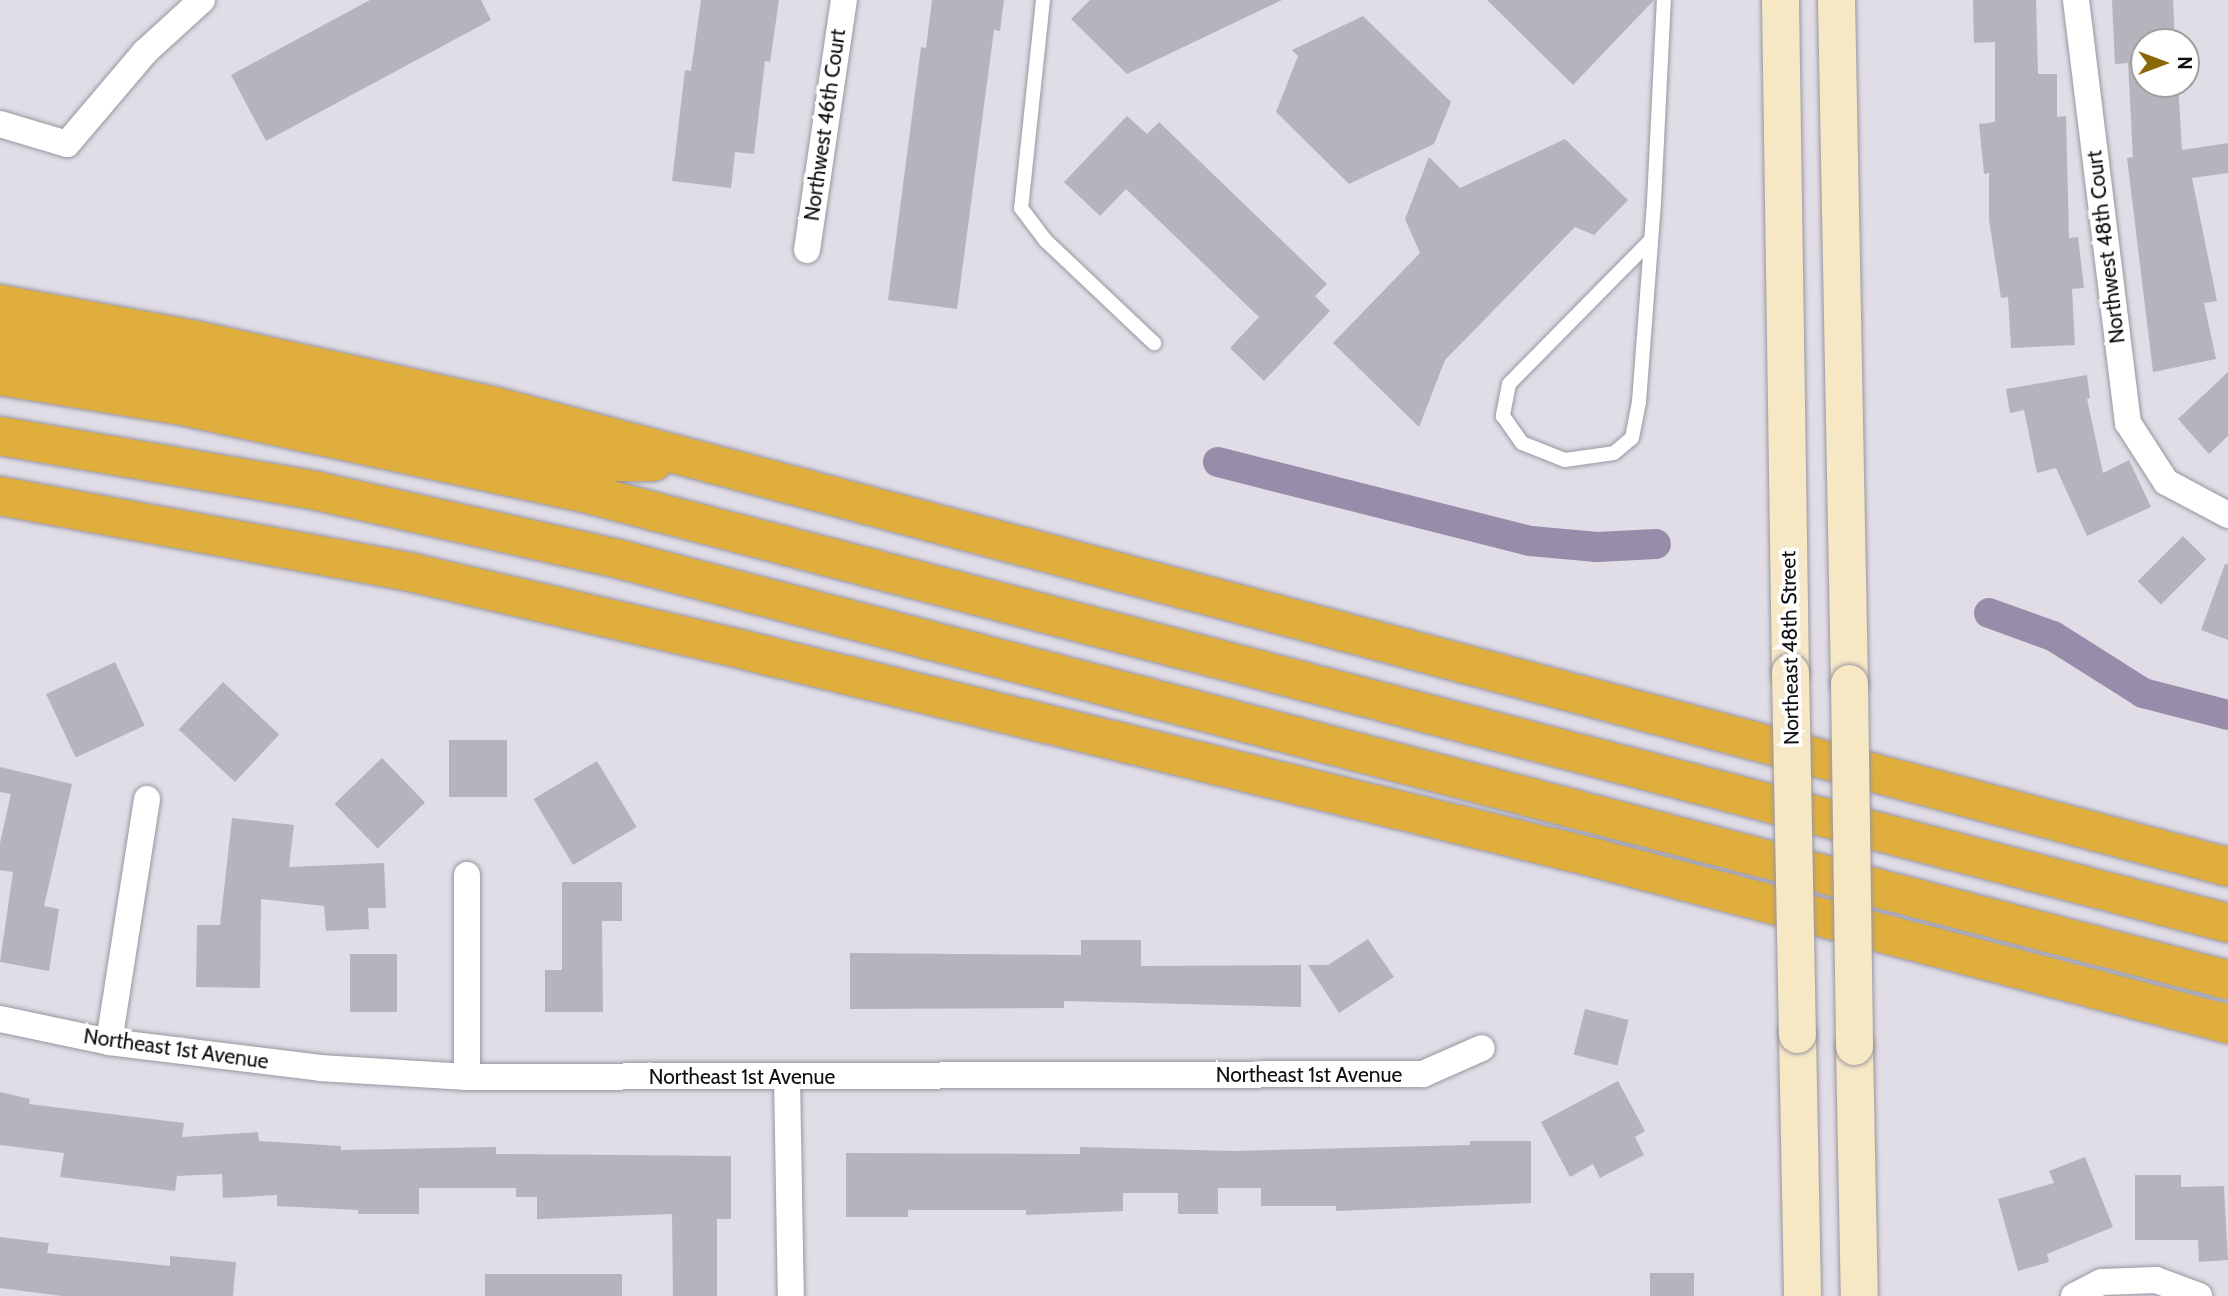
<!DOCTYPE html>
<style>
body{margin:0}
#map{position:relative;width:2228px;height:1296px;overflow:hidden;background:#e0dde6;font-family:Cabin,sans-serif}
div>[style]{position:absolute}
.canal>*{height:30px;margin:-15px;padding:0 15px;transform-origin:15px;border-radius:15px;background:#978caa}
.building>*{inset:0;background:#b6b3bc;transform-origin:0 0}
.roads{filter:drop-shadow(0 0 2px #9996a0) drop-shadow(0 0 2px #9996a0)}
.service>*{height:14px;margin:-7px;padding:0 7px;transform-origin:7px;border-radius:7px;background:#fff}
.minor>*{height:26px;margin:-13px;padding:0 13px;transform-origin:13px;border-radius:13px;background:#fff}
.secondary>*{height:37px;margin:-18.5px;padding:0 18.5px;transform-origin:18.5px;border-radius:18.5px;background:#f6e7c5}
.motorway>*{height:38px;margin:-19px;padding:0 19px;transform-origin:19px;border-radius:19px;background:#e0ae3d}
.bridges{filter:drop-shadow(0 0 2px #9996a0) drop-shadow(0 0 2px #9996a0)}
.secondary-bridge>*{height:37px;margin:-18.5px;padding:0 18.5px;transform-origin:18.5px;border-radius:18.5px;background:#f6e7c5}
span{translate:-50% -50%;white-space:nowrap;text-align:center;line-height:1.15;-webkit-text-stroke:7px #fff;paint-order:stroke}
.street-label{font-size:21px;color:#100f12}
.north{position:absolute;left:2130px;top:28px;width:70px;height:70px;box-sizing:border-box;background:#fff;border:2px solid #9f9fa0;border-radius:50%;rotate:90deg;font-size:19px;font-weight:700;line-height:28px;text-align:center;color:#100f12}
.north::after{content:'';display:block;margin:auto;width:24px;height:32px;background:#8b6707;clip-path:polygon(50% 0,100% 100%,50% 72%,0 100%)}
</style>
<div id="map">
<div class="canal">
<i style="left:1218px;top:462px;width:323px;rotate:14.2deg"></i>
<i style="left:1531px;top:541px;width:66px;rotate:5.2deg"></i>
<i style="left:1597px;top:547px;width:59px;rotate:-2.9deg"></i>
<i style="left:1989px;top:613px;width:68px;rotate:19.8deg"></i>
<i style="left:2053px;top:636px;width:107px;rotate:32.3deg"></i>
<i style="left:2143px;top:693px;width:88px;rotate:14.5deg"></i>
</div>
<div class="building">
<i style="clip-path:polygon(370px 0,481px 0,491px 20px,266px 141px,231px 75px)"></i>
<i style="clip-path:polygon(701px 0,779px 0,770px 62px,765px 61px,754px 154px,735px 152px,731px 188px,672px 181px,685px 70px,691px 71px)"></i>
<i style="clip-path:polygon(932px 0,1004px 0,1000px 31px,994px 30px,957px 309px,888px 300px,921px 47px,926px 48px)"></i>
<i style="clip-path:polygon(1090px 0,1282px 0,1127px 74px,1071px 19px)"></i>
<i style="clip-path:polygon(1487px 0,1654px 0,1573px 85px)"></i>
<i style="clip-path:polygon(1973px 0,2036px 0,2038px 74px,2057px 74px,2057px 117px,2066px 116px,2069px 238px,2078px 237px,2084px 288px,2072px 289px,2075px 345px,2011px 348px,2008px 297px,2001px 298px,1989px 220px,1989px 173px,1984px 174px,1979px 124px,1995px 122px,1995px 42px,1974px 43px)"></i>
<i style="clip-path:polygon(2112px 0,2173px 0,2175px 42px,2144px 42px,2144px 84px,2178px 84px,2182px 150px,2228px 143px,2228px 173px,2192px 178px,2217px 301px,2204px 303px,2216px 359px,2153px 372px,2127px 158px,2133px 157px,2128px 63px,2115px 64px)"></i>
<i style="clip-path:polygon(1363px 16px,1451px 102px,1434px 144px,1349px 184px,1276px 112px,1298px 56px,1292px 50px)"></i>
<i style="clip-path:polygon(1127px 116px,1147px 134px,1159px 122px,1327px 284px,1315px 296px,1330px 311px,1264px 381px,1230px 348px,1259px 317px,1126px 189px,1100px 216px,1064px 182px)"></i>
<i style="clip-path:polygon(1565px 139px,1628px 200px,1594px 235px,1575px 227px,1445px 360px,1419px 427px,1333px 343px,1420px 253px,1405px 219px,1429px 157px,1460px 188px)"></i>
<i style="clip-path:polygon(2228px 372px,2228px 436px,2209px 454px,2178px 419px)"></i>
<i style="clip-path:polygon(2087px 375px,2090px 398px,2087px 399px,2103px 473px,2129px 460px,2151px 507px,2087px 536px,2056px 468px,2037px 473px,2024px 410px,2010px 413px,2006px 389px)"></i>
<i style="left:2183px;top:536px;width:33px;height:64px;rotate:45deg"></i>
<i style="clip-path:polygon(2225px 564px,2228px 564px,2228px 640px,2201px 630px)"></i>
<i style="left:115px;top:662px;width:70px;height:76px;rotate:65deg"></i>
<i style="left:223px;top:682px;width:77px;height:65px;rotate:43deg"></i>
<i style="left:449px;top:740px;width:58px;height:57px"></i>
<i style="left:382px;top:758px;width:62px;height:66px;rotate:46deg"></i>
<i style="left:597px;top:761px;width:77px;height:74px;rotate:59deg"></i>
<i style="clip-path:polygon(0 767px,72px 784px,44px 906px,59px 909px,49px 971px,0 962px,13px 872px,0 870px,0 843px,11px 794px,0 792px)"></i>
<i style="clip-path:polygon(232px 818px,294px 825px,289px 867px,384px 863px,386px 908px,368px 908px,369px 929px,326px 931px,324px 906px,261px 899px,260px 988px,196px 987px,197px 925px,220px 925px)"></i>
<i style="clip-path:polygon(562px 882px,622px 882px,622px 921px,602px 921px,603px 1012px,545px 1012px,545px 970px,562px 970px)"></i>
<i style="clip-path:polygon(1368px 939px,1394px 977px,1339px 1013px,1308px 965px,1328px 965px)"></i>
<i style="clip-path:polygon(1081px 940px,1141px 940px,1141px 966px,1301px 965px,1301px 1007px,1064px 1001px,1064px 1008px,850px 1009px,850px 953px,1081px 955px)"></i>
<i style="left:350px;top:954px;width:47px;height:58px"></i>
<i style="left:1585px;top:1009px;width:45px;height:47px;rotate:14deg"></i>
<i style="clip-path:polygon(1618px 1081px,1645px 1131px,1635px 1137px,1644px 1155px,1600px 1178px,1593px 1164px,1570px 1177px,1541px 1122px)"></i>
<i style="clip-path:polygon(0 1092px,30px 1099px,29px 1104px,184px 1123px,182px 1137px,258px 1132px,259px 1141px,341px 1146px,341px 1150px,496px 1147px,496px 1154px,731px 1156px,731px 1219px,717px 1219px,717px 1296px,673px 1296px,672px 1214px,537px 1219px,537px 1197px,516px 1197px,516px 1188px,419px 1188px,419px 1214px,358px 1214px,358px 1210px,277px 1206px,277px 1195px,223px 1198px,222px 1174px,177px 1176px,175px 1191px,60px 1177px,64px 1153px,0 1145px)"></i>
<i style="clip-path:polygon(1470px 1141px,1531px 1141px,1531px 1203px,1336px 1211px,1336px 1206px,1261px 1206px,1261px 1188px,1218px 1188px,1218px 1214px,1178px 1214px,1178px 1193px,1123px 1193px,1123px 1211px,1026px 1215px,1026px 1210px,908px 1210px,908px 1217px,846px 1217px,846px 1153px,1080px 1154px,1080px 1147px,1234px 1151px,1470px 1145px)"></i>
<i style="clip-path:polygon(2085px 1157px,2113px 1227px,2047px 1254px,2049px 1262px,2018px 1271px,1998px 1199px,2054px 1183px,2049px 1171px)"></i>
<i style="clip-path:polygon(2135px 1175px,2181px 1175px,2181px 1187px,2224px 1186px,2228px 1260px,2199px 1262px,2198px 1240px,2135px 1240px)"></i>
<i style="clip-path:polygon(0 1237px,49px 1243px,47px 1253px,170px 1266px,170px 1256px,236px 1262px,233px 1296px,62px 1296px,0 1288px)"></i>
<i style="left:1650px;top:1273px;width:44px;height:23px"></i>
<i style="left:622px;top:1274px;width:22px;height:137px;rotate:90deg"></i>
</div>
<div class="roads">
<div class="service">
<i style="left:1043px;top:0;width:209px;rotate:96deg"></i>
<i style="left:1021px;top:208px;width:41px;rotate:52.9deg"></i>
<i style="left:1046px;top:241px;width:149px;rotate:43.4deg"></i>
<i style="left:1649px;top:242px;width:199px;rotate:134.6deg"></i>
<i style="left:1509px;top:384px;width:33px;rotate:101deg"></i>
<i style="left:1503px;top:416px;width:33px;rotate:55deg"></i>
<i style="left:1522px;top:443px;width:46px;rotate:21.6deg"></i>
<i style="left:1565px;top:460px;width:49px;rotate:-8.1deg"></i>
<i style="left:1614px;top:453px;width:23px;rotate:-40deg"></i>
<i style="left:1632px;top:438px;width:37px;rotate:-79deg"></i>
<i style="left:1639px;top:402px;width:201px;rotate:-85.7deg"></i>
<i style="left:1654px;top:202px;width:202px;rotate:-87.2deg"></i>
</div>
<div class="minor">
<i style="left:2076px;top:0;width:426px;rotate:83deg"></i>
<i style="left:2128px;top:423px;width:70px;rotate:57.2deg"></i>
<i style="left:2166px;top:482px;width:70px;rotate:28deg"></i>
<i style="left:0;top:124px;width:70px;rotate:16.6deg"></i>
<i style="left:67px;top:144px;width:121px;rotate:-49.7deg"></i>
<i style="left:145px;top:52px;width:77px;rotate:-42.4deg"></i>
<i style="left:807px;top:250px;width:253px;rotate:-81.6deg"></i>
<i style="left:467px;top:875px;width:202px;rotate:90deg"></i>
<i style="left:0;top:1019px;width:111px;rotate:11.9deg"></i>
<i style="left:109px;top:1042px;width:213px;rotate:7deg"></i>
<i style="left:320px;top:1068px;width:147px;rotate:3.5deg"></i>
<i style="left:467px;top:1077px;width:956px;rotate:-0.18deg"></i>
<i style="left:1423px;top:1074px;width:64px;rotate:-23.8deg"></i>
<i style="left:109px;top:1042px;width:246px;rotate:-81.1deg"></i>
<i style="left:787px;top:1077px;width:219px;rotate:89deg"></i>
<i style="left:2074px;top:1296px;width:31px;rotate:-27deg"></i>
<i style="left:2102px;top:1282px;width:54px;rotate:-2.1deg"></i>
<i style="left:2156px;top:1280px;width:46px;rotate:20.4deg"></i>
</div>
<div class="secondary">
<i style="left:1780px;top:0;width:672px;rotate:89.15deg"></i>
<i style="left:1836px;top:0;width:683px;rotate:88.91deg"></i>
<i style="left:1797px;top:1034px;width:262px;rotate:88.9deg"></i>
<i style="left:1854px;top:1046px;width:250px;rotate:88.9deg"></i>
</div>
<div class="motorway">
<i style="left:0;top:304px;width:199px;rotate:10.4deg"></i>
<i style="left:196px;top:340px;width:309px;rotate:12.5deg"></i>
<i style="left:498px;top:407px;width:1790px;rotate:14.89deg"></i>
<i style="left:0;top:341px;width:191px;rotate:10deg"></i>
<i style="left:188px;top:374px;width:403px;rotate:12.6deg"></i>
<i style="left:581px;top:462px;width:72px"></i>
<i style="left:0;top:376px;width:179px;rotate:9.3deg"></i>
<i style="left:177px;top:405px;width:412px;rotate:12.2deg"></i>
<i style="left:580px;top:492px;width:1703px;rotate:14.66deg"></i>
<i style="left:0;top:436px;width:322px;rotate:9.8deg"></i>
<i style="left:317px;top:491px;width:305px;rotate:12.7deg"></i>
<i style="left:615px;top:558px;width:1667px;rotate:14.66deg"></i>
<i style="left:0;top:496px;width:421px;rotate:10.5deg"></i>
<i style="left:414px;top:573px;width:343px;rotate:13.1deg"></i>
<i style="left:748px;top:651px;width:868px;rotate:13.73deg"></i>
<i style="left:1591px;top:857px;width:659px;rotate:14.69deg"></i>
</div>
</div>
<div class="bridges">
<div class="secondary-bridge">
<i style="left:1790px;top:672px;width:362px;rotate:88.9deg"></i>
<i style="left:1849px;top:683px;width:363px;rotate:89.2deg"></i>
</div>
</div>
<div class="street-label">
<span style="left:825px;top:125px;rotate:-82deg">Northwest 46th Court</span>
<span style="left:2106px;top:247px;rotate:-97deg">Northwest 48th Court</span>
<span style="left:1790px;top:648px;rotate:-91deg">Northeast 48th Street</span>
<span style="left:176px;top:1049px;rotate:8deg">Northeast 1st Avenue</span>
<span style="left:1309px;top:1075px">Northeast 1st Avenue</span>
<span style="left:742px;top:1077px">Northeast 1st Avenue</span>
</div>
<div class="north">N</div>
</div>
